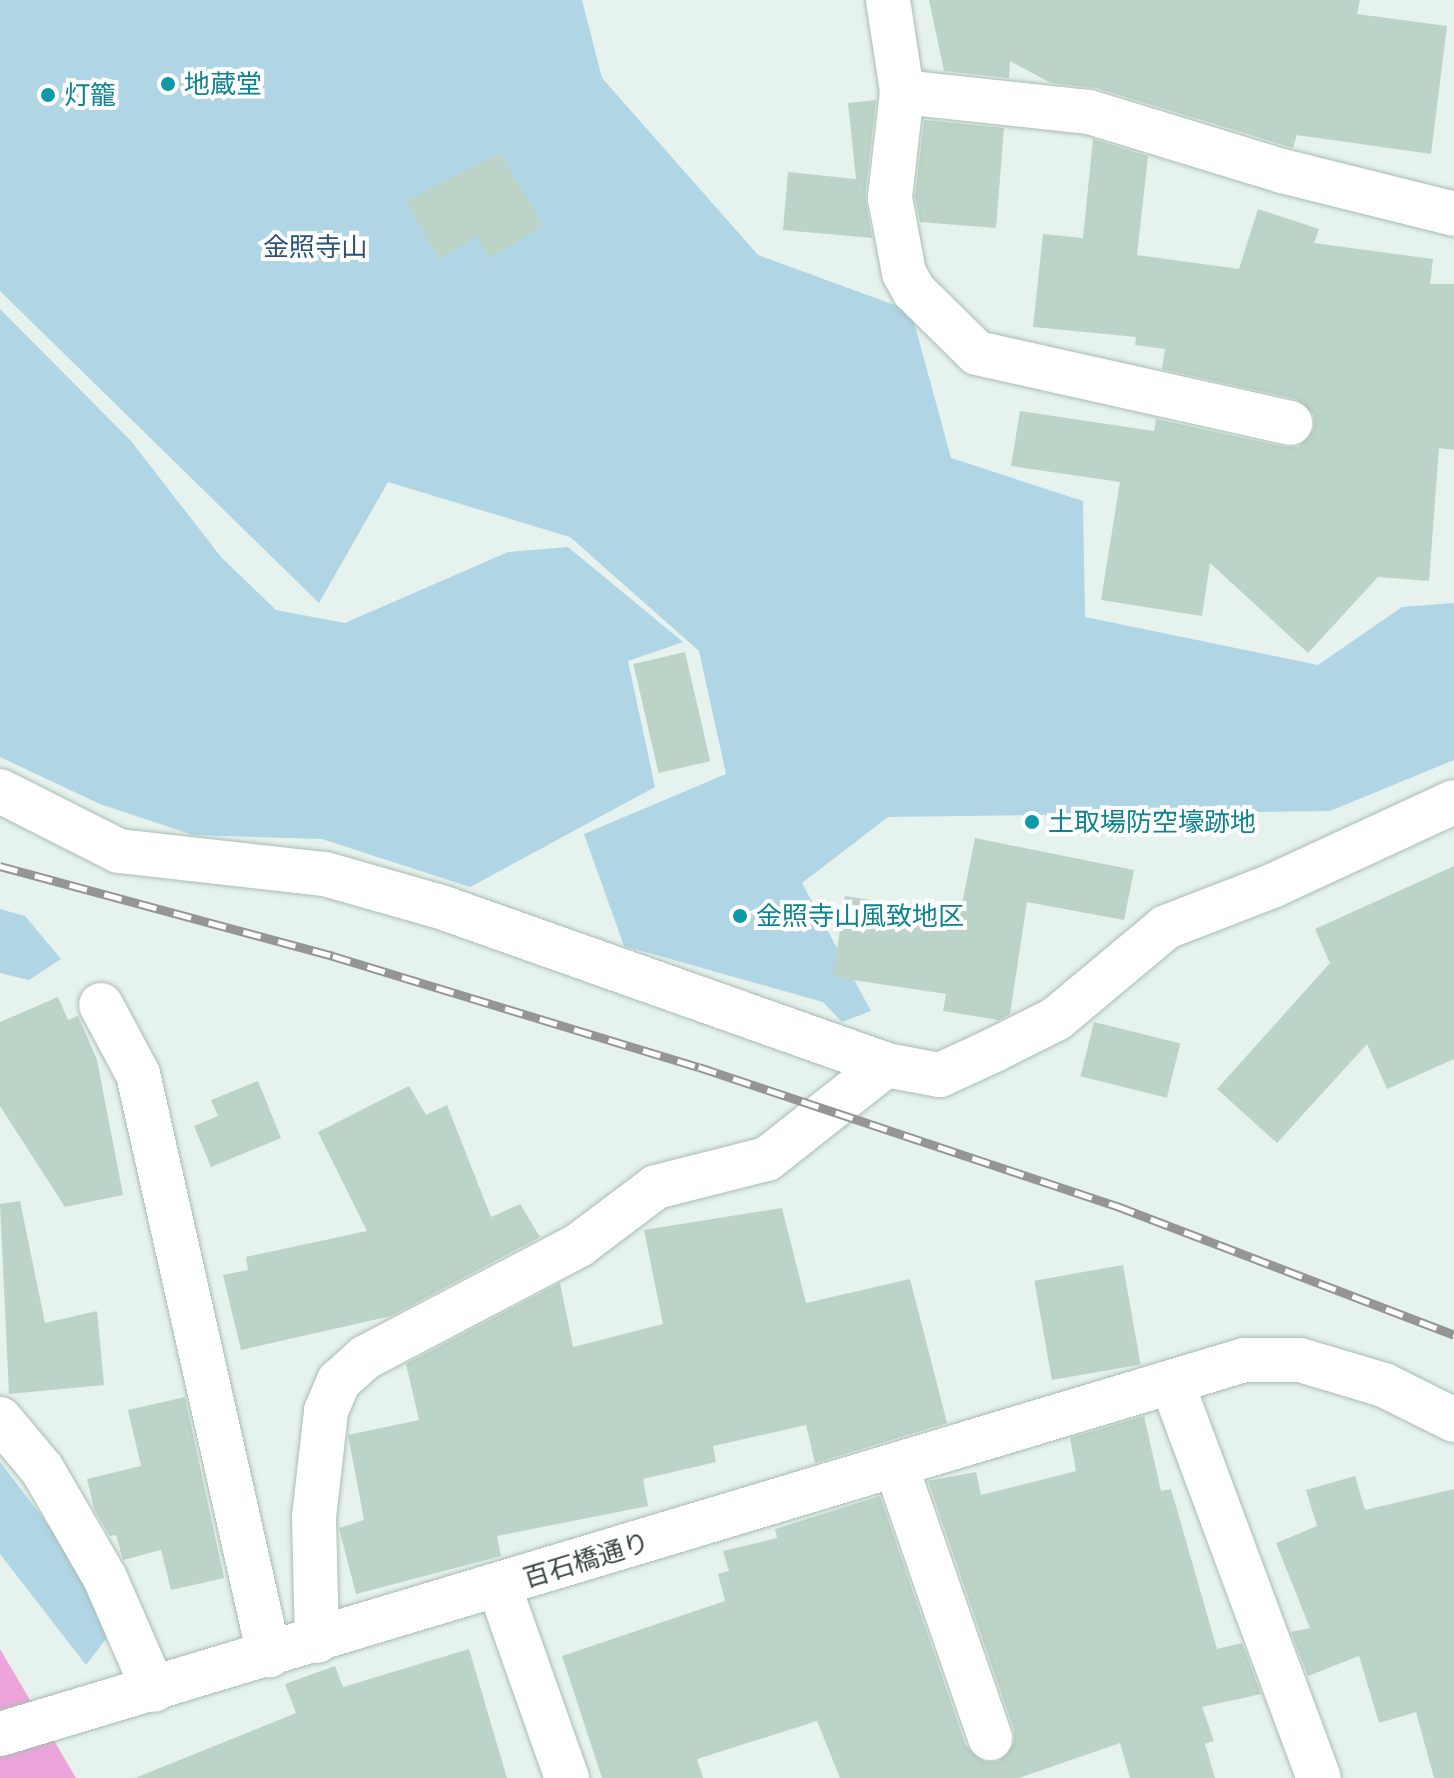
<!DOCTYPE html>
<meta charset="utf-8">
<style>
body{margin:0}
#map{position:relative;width:1454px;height:1778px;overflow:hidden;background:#e6f2ed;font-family:Ubuntu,"Noto Sans JP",sans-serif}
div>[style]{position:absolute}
.green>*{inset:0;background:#b0d5e5}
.water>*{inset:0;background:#eda4da}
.building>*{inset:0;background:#bcd3c7;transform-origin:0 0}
.roads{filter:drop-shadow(0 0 2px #a9bdb3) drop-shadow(0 0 2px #a9bdb3)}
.minor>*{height:44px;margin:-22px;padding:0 22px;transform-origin:22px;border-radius:22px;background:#fff}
.rail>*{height:9px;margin-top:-4.5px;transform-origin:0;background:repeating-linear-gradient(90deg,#fff 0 18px,#959595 0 36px);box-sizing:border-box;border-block:2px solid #959595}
.dots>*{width:22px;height:22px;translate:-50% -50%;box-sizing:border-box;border:4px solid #fff;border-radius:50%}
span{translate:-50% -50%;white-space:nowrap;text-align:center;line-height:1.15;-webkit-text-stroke:8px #fff;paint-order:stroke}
.culture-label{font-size:26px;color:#0d838f}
.left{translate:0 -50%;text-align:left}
.park-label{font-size:26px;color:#2b5274}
.street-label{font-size:26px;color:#36453d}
</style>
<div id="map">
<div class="green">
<i style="clip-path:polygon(0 0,582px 0,602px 78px,758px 255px,911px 311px,951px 458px,1083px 501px,1085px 617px,1318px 665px,1402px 607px,1454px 603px,1454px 760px,1330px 811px,888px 817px,802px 883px,871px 1011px,842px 1022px,823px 1002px,624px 946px,584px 834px,726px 774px,699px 651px,570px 537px,388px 482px,319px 603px,0 291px)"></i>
<i style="clip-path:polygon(0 309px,131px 441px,221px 557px,276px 610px,345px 623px,508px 552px,568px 547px,683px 642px,628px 661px,655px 787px,470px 887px,322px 839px,193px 835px,100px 804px,0 757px)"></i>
<i style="clip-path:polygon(0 909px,25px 916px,61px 959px,29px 980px,0 973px)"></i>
<i style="clip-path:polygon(0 1462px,79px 1565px,112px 1631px,86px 1665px,0 1554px)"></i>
</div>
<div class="water">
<i style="clip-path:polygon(0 1649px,76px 1778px,0 1778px)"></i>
</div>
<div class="building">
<i style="clip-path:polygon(929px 0,1360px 0,1357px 14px,1447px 26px,1431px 154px,1297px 135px,1293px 148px,1096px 88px,1051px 83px,1010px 61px,1009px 78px,944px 71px)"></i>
<i style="clip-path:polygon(876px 100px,865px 196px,872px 238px,783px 230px,788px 172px,856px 179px,848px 103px)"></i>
<i style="clip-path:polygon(924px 120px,1004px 128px,996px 228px,920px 222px,915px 197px)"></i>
<i style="clip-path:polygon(1093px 139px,1148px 156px,1137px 255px,1239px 269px,1258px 209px,1319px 229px,1314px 243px,1433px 259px,1430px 284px,1454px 284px,1454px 450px,1439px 448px,1429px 581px,1378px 577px,1308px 653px,1210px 563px,1202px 616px,1101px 600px,1120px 482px,1011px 466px,1020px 411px,1154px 431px,1156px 419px,1285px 447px,1298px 447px,1314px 429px,1314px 415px,1296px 399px,1162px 369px,1165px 349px,1135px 345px,1136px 337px,1033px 327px,1043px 234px,1083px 238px)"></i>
<i style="clip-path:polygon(500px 153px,543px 226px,490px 258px,477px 236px,440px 259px,405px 202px)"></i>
<i style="left:685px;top:652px;width:112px;height:53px;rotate:77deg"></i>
<i style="clip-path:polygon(975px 838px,1134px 870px,1124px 920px,1027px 902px,1010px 1014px,999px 1020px,943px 1011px,946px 994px,833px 977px,845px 896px,960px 914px)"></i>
<i style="clip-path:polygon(1454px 866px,1454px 1059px,1387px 1089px,1367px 1044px,1277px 1143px,1217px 1089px,1330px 963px,1315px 929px)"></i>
<i style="clip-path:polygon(58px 997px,68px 1020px,78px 1016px,97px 1060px,123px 1195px,65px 1207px,0 1106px,0 1022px)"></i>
<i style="left:1094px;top:1022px;width:89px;height:56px;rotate:14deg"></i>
<i style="clip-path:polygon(258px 1081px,281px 1138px,211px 1167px,194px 1126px,218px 1116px,211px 1100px)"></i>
<i style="clip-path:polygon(409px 1086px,426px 1115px,447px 1105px,491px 1217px,520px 1204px,540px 1237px,391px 1316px,241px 1350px,223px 1275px,248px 1270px,246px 1257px,367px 1231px,318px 1132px)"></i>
<i style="clip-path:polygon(20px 1201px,45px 1323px,97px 1311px,104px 1385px,9px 1394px,0 1204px)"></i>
<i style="clip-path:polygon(782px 1208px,806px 1303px,910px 1279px,947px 1423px,815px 1463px,806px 1425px,713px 1446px,716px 1462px,643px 1479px,648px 1506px,497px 1536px,501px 1556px,356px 1594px,339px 1528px,364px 1520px,348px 1435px,419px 1420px,406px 1364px,560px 1283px,573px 1347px,663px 1324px,644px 1230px)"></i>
<i style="left:1123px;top:1265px;width:101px;height:90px;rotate:80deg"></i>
<i style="clip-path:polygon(185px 1397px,224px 1578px,171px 1590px,161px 1550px,123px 1560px,116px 1535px,110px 1536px,94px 1509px,87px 1479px,141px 1466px,128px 1410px)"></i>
<i style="clip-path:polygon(1144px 1416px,1161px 1491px,1171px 1489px,1217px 1649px,1242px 1643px,1261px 1694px,1202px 1707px,1214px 1741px,1205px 1744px,1215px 1778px,1130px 1778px,1120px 1743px,1019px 1778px,840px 1778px,817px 1721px,697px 1759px,703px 1778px,602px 1778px,562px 1656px,725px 1601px,718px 1574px,729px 1571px,723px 1551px,777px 1538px,775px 1529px,880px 1496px,966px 1746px,985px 1762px,999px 1761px,1014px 1743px,1014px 1730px,928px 1481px,976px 1472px,981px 1495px,1076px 1471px,1070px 1438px)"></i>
<i style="clip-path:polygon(1355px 1476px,1365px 1510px,1454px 1489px,1454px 1778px,1434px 1778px,1416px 1712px,1379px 1723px,1359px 1656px,1308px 1676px,1291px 1632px,1310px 1628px,1276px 1543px,1317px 1526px,1306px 1490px)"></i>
<i style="clip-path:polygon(469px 1649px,507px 1778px,135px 1778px,296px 1713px,285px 1684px,335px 1666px,343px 1687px)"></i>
</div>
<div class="roads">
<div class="minor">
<i style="left:888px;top:0;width:93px;rotate:81.3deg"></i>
<i style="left:902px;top:92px;width:107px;rotate:96.5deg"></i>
<i style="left:890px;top:198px;width:76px;rotate:79.4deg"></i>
<i style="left:904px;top:273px;width:21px;rotate:61deg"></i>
<i style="left:914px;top:291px;width:88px;rotate:44.5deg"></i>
<i style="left:977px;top:353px;width:321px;rotate:12.6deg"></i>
<i style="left:902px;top:92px;width:188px;rotate:6.1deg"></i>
<i style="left:1089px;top:112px;width:202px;rotate:17deg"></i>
<i style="left:1282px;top:171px;width:177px;rotate:14deg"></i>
<i style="left:0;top:791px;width:133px;rotate:26.8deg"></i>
<i style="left:119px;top:851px;width:207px;rotate:6.4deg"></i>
<i style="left:325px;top:874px;width:121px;rotate:15.9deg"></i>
<i style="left:441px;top:907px;width:472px;rotate:19.5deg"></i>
<i style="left:101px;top:1005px;width:78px;rotate:61.8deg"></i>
<i style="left:138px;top:1074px;width:596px;rotate:77.29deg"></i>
<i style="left:1172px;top:1383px;width:421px;rotate:69.6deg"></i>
<i style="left:0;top:1419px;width:65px;rotate:50deg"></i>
<i style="left:42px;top:1469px;width:126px;rotate:60deg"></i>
<i style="left:105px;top:1578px;width:122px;rotate:66.4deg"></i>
<i style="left:896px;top:1466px;width:288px;rotate:70.9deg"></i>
<i style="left:499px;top:1586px;width:204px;rotate:70.5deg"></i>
<i style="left:317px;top:1641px;width:124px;rotate:-91.4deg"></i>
<i style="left:314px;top:1517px;width:107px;rotate:-83.5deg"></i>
<i style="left:326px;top:1411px;width:33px;rotate:-67deg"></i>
<i style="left:339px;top:1381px;width:36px;rotate:-42deg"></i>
<i style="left:366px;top:1357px;width:241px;rotate:-27.7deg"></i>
<i style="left:579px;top:1245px;width:96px;rotate:-37deg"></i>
<i style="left:656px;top:1187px;width:114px;rotate:-14.2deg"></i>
<i style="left:767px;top:1159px;width:152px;rotate:-38.3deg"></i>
<i style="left:886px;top:1065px;width:55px;rotate:10.5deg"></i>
<i style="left:940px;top:1075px;width:55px;rotate:-24.7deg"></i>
<i style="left:990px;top:1052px;width:74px;rotate:-26.6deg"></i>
<i style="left:1056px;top:1019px;width:143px;rotate:-39.9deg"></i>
<i style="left:1166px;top:927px;width:114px;rotate:-21.1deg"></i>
<i style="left:1272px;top:886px;width:200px;rotate:-24.8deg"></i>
<i style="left:0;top:1734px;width:1299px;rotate:-16.73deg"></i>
<i style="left:1244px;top:1360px;width:56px"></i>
<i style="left:1300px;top:1360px;width:88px;rotate:16.6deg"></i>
<i style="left:1384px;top:1385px;width:78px;rotate:26.6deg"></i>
</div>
</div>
<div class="rail">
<i style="left:0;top:866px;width:345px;rotate:15.1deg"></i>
<i style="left:333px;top:956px;width:382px;rotate:16.9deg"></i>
<i style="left:699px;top:1067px;width:441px;rotate:18.4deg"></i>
<i style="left:1117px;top:1206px;width:361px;rotate:20.9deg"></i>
</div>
<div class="dots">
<i style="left:168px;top:84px;background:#0f9aa8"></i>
<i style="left:48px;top:95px;background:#0f9aa8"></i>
<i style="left:1032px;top:822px;background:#0f9aa8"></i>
<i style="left:740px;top:916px;background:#0f9aa8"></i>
</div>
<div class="culture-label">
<span class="left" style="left:184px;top:84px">地蔵堂</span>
<span class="left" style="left:64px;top:95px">灯籠</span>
<span class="left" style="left:1048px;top:822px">土取場防空壕跡地</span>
<span class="left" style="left:756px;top:916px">金照寺山風致地区</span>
</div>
<div class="park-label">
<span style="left:315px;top:247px">金照寺山</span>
</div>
<div class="street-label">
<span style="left:586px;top:1560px;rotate:-17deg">百石橋通り</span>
</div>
</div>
